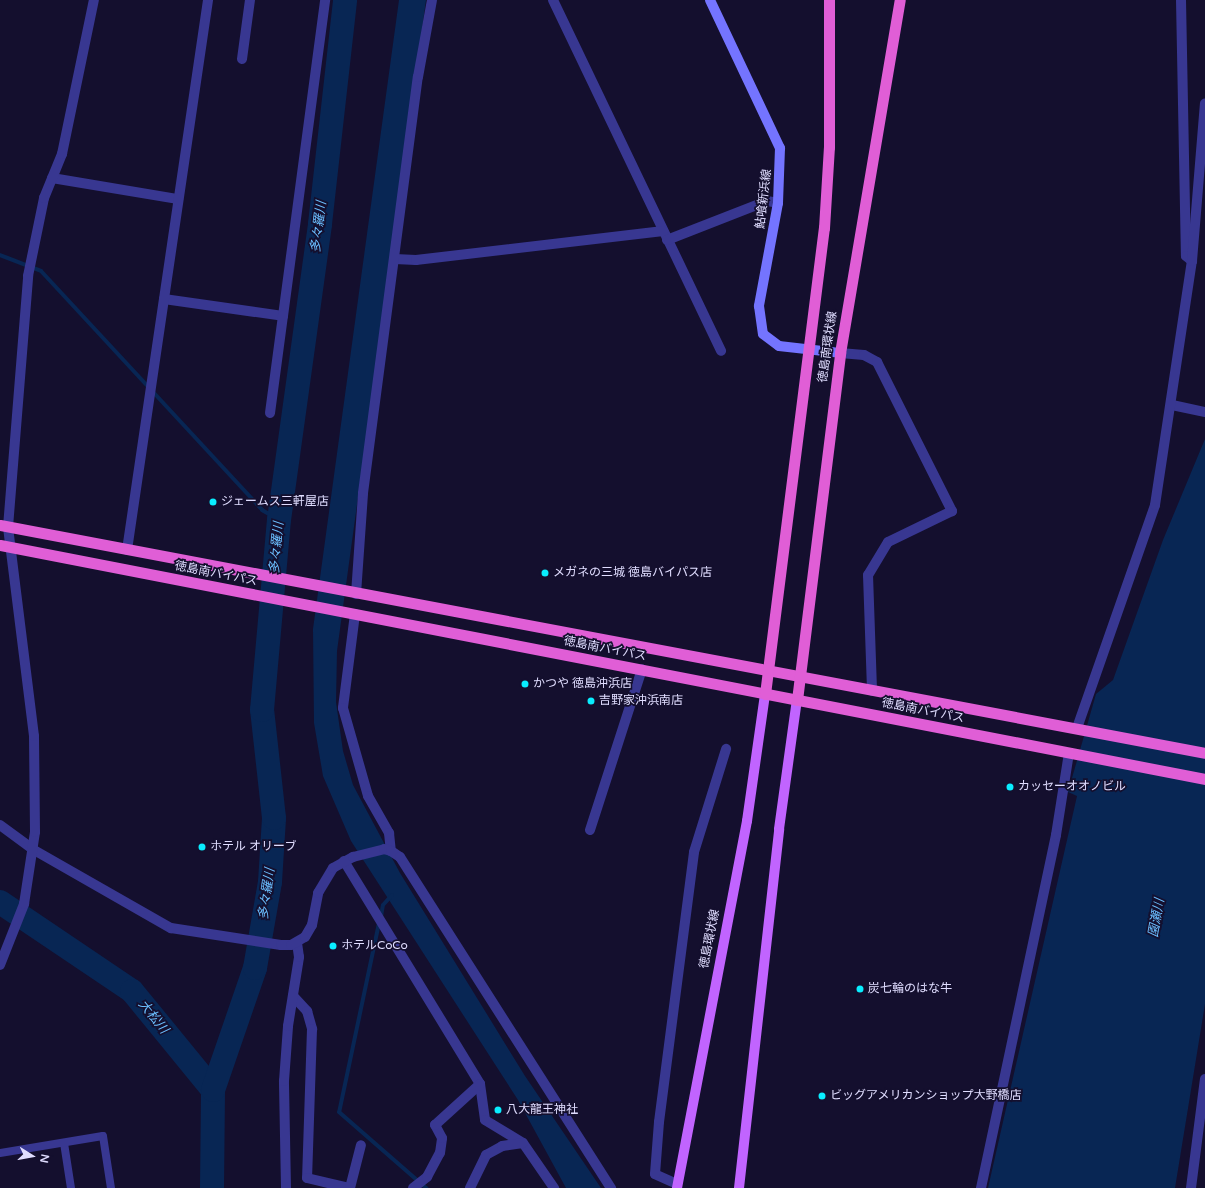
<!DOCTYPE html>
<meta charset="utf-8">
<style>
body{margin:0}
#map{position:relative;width:1205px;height:1188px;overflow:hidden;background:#140f2e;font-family:"Varela Round","Noto Sans JP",sans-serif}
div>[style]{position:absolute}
.water>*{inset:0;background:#082654}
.stream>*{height:4px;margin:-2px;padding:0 2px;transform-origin:2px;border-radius:2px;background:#082654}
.river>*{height:24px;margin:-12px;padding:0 12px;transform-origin:12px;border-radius:12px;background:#082654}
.service>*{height:8px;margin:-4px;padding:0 4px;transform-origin:4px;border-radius:4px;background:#383791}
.minor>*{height:10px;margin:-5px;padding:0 5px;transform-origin:5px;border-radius:5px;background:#383791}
.tertiary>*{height:10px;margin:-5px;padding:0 5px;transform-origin:5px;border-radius:5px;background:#383791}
.secondary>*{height:10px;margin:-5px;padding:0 5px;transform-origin:5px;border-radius:5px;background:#7474ff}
.primary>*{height:10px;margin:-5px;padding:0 5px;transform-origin:5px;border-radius:5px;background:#c164ff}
.trunk>*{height:11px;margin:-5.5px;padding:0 5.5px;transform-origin:5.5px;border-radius:5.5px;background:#e05ed6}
.dots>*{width:11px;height:11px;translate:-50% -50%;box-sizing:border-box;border:2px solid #140f2e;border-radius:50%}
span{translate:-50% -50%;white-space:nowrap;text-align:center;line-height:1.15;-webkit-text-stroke:3.5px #140f2e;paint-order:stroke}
.street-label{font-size:12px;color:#e0ddff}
.poi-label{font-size:12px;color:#e0ddff}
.left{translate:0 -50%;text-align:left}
.water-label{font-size:13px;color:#6bbfff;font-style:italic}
.north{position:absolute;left:12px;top:1136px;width:40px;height:40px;-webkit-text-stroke:3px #140f2e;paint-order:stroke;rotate:101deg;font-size:11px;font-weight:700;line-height:16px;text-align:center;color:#e0ddff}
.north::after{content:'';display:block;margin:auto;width:14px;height:18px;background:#e0ddff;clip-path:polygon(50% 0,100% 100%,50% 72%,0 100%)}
</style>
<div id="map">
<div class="water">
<i style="clip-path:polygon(399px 0,426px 0,337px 651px,336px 702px,343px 751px,353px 785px,400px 873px,525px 1076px,601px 1188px,566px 1188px,518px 1100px,351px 841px,323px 776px,314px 723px,313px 629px)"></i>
<i style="clip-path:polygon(1205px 439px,1205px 1004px,1175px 1188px,988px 1188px,1077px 796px,1068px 792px,1096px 694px,1113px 680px,1163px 540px)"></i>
</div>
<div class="stream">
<i style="left:0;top:255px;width:44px;rotate:21.3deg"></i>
<i style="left:41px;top:271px;width:326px;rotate:47.2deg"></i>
<i style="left:262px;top:510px;width:20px;rotate:30deg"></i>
<i style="left:381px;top:917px;width:12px;rotate:-81deg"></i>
<i style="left:383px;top:905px;width:13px;rotate:-48deg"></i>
<i style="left:379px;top:923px;width:193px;rotate:101.9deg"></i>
<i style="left:339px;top:1112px;width:116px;rotate:41.1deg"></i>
</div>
<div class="river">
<i style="left:0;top:902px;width:159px;rotate:34deg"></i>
<i style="left:132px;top:991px;width:128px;rotate:50.7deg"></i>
<i style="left:212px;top:1188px;width:98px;rotate:-89.4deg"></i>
<i style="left:213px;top:1090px;width:129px;rotate:-71deg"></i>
<i style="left:255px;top:968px;width:87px;rotate:-80.1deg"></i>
<i style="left:270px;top:882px;width:64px;rotate:-86.4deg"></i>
<i style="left:274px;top:818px;width:109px;rotate:-96.3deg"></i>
<i style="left:262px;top:710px;width:191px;rotate:-84.9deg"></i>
<i style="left:279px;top:520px;width:299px;rotate:-82.1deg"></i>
<i style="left:320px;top:224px;width:225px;rotate:-83.6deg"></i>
</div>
<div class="service">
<i style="left:64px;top:1143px;width:46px;rotate:81.2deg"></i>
<i style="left:0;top:1153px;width:104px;rotate:-9.4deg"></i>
<i style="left:103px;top:1136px;width:53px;rotate:81.3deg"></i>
</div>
<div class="minor">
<i style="left:553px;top:0;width:389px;rotate:64.4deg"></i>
<i style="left:1181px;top:0;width:256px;rotate:88.9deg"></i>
<i style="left:1186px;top:256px;width:8px;rotate:40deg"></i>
<i style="left:242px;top:59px;width:60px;rotate:-82.3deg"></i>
<i style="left:52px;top:178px;width:128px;rotate:9.5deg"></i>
<i style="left:667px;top:240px;width:107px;rotate:-21.3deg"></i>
<i style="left:767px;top:201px;width:11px;rotate:10deg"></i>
<i style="left:395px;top:259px;width:21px;rotate:3deg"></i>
<i style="left:416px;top:260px;width:249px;rotate:-6.7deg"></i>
<i style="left:164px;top:299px;width:120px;rotate:8.1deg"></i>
<i style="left:283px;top:316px;width:319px;rotate:-82.4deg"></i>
<i style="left:840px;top:353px;width:24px;rotate:5deg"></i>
<i style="left:864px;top:355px;width:15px;rotate:28deg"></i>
<i style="left:877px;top:362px;width:167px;rotate:63.3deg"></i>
<i style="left:952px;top:511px;width:71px;rotate:154.2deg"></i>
<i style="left:888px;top:542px;width:39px;rotate:121deg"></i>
<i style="left:868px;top:575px;width:116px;rotate:88deg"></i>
<i style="left:1172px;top:405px;width:34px;rotate:12deg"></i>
<i style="left:270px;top:413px;width:98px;rotate:-82.4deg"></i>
<i style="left:8px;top:527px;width:252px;rotate:-85.4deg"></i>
<i style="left:28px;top:276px;width:80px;rotate:-78.4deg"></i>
<i style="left:44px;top:198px;width:48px;rotate:-67.8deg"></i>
<i style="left:62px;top:154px;width:157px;rotate:-78.3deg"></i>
<i style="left:127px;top:550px;width:556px;rotate:-81.62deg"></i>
<i style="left:356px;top:594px;width:101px;rotate:-86deg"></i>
<i style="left:363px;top:493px;width:420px;rotate:-82.5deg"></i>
<i style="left:418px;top:77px;width:78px;rotate:-79.7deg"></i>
<i style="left:355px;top:614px;width:95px;rotate:97.3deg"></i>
<i style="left:343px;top:708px;width:91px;rotate:74.1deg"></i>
<i style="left:368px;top:796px;width:43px;rotate:60.4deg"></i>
<i style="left:389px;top:833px;width:18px;rotate:84deg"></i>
<i style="left:1077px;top:728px;width:236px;rotate:-70.7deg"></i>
<i style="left:1155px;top:505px;width:247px;rotate:-81.4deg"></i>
<i style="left:1192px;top:261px;width:158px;rotate:-85.3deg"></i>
<i style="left:590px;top:830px;width:169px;rotate:-72.1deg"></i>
<i style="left:344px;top:861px;width:261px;rotate:58.6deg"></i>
<i style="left:480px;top:1084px;width:36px;rotate:82deg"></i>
<i style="left:485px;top:1120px;width:44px;rotate:31.2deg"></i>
<i style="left:523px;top:1143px;width:55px;rotate:55.4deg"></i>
<i style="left:293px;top:996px;width:21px;rotate:47deg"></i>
<i style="left:307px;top:1011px;width:19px;rotate:74deg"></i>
<i style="left:312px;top:1029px;width:149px;rotate:91.9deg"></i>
<i style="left:307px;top:1178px;width:43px;rotate:13.4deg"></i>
<i style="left:677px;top:1184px;width:24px;rotate:-156deg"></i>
<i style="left:655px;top:1174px;width:52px;rotate:-85.6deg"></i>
<i style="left:659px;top:1122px;width:272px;rotate:-82.6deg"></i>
<i style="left:694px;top:852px;width:108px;rotate:-72.7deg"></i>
<i style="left:286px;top:1188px;width:107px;rotate:-91.1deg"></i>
<i style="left:284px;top:1081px;width:55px;rotate:-85.8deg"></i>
<i style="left:288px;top:1026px;width:70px;rotate:-80.9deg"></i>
<i style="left:299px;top:957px;width:14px;rotate:-98deg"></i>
<i style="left:350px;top:1188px;width:44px;rotate:-75.7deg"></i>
<i style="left:413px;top:1188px;width:18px;rotate:-38deg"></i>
<i style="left:427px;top:1177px;width:27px;rotate:-62deg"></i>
<i style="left:440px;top:1153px;width:15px;rotate:-82deg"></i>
<i style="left:442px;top:1138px;width:15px;rotate:-118deg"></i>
<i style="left:435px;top:1125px;width:61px;rotate:-42.3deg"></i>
<i style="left:470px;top:1188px;width:37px;rotate:-64deg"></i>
<i style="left:486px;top:1155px;width:18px;rotate:-29deg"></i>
<i style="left:502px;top:1146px;width:21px;rotate:-8deg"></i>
<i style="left:981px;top:1188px;width:361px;rotate:-78deg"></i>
<i style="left:1056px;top:835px;width:83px;rotate:-81deg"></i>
<i style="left:1191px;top:1188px;width:110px;rotate:-82.7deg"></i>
</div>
<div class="tertiary">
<i style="left:0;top:825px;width:42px;rotate:36.3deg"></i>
<i style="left:34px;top:850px;width:158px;rotate:29.7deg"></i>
<i style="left:171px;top:928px;width:111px;rotate:8.8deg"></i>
<i style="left:281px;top:945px;width:10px"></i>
<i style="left:291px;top:945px;width:16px;rotate:-30deg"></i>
<i style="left:305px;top:937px;width:14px;rotate:-60deg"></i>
<i style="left:312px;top:925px;width:33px;rotate:-79deg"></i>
<i style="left:318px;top:893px;width:29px;rotate:-59deg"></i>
<i style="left:333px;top:868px;width:23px;rotate:-29deg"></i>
<i style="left:353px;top:857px;width:32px;rotate:-14deg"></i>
<i style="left:384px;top:849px;width:7px;rotate:16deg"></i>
<i style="left:391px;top:851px;width:11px;rotate:34deg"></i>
<i style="left:400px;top:857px;width:393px;rotate:57.5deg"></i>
<i style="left:0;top:965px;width:66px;rotate:-68.5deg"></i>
<i style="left:24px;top:904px;width:73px;rotate:-81.3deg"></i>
<i style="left:35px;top:832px;width:96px;rotate:-90.6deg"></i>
<i style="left:34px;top:736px;width:211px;rotate:-97.1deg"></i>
</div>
<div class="secondary">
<i style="left:710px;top:0;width:164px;rotate:64.7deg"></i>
<i style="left:780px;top:148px;width:55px;rotate:92.1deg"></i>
<i style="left:778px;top:203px;width:105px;rotate:100.5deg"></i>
<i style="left:759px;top:306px;width:28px;rotate:82deg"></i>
<i style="left:763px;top:334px;width:20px;rotate:37deg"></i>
<i style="left:779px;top:346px;width:61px;rotate:6.5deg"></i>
</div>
<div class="primary">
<i style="left:677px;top:1188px;width:374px;rotate:-79.2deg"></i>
<i style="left:747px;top:821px;width:128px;rotate:-81.9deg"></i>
<i style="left:739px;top:1188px;width:361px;rotate:-83.6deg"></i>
<i style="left:779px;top:829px;width:130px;rotate:-82.1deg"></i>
</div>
<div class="trunk">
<i style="left:0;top:525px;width:1226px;rotate:10.71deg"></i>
<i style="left:0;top:545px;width:1228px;rotate:10.99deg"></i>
<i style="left:765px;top:694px;width:470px;rotate:-82.8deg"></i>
<i style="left:824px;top:228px;width:81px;rotate:-86.5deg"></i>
<i style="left:829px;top:147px;width:147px;rotate:-90deg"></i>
<i style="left:797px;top:700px;width:350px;rotate:-82.9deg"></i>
<i style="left:840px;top:353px;width:358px;rotate:-80.4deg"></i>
</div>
<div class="dots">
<i style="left:213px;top:502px;background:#09edff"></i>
<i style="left:545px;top:573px;background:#09edff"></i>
<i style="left:525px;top:684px;background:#09edff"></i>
<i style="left:591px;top:701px;background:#09edff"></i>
<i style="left:1010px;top:787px;background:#09edff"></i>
<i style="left:202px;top:847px;background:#09edff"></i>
<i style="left:333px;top:946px;background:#09edff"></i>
<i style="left:860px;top:989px;background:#09edff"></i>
<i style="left:822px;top:1096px;background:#09edff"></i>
<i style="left:498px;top:1110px;background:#09edff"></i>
</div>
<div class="street-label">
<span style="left:764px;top:199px;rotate:-83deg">鮎喰新浜線</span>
<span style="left:828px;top:347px;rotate:-82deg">徳島南環状線</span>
<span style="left:216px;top:574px;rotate:11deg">徳島南バイパス</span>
<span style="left:605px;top:649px;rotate:11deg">徳島南バイパス</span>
<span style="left:923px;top:711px;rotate:11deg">徳島南バイパス</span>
<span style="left:710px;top:939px;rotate:-79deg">徳島環状線</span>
</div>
<div class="poi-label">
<span class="left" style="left:221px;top:502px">ジェームス三軒屋店</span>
<span class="left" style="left:553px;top:573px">メガネの三城 徳島バイパス店</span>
<span class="left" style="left:533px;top:684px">かつや 徳島沖浜店</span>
<span class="left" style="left:599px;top:701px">吉野家沖浜南店</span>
<span class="left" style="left:1018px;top:787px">カッセーオオノビル</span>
<span class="left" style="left:210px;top:847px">ホテル オリーブ</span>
<span class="left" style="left:341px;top:946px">ホテルCoCo</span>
<span class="left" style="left:868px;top:989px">炭七輪のはな牛</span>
<span class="left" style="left:830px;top:1096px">ビッグアメリカンショップ大野橋店</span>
<span class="left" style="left:506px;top:1110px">八大龍王神社</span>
</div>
<div class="water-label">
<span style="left:319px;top:227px;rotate:-83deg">多々羅川</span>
<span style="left:277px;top:548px;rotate:-85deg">多々羅川</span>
<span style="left:267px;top:894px;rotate:-82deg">多々羅川</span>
<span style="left:1157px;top:918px;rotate:-80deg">園瀬川</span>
<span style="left:153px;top:1017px;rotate:51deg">大松川</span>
</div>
<div class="north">N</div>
</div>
